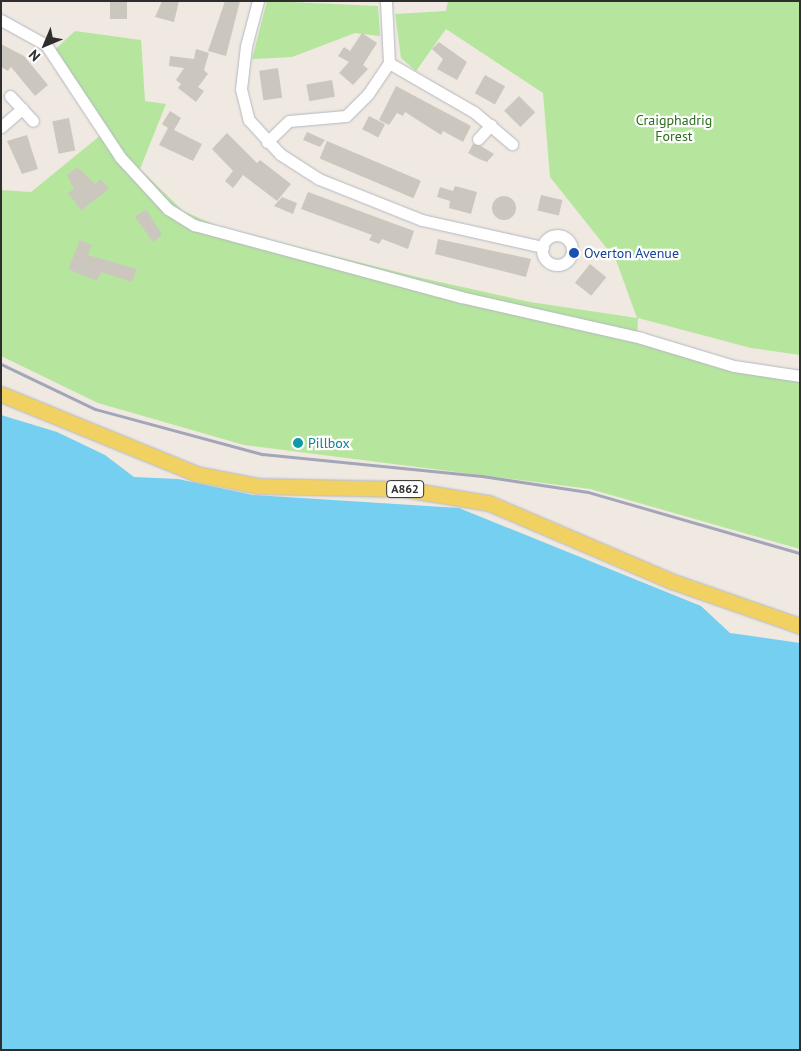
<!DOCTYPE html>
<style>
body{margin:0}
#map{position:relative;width:801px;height:1051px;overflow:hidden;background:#efe9e1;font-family:"PT Sans",sans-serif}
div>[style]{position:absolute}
.green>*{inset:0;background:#b6e59e}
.water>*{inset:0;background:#75cff0}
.building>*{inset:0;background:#cbc7bf;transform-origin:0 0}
.round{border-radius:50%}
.roads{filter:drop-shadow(0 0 1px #b4b7c1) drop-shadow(0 0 1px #b4b7c1)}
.minor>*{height:11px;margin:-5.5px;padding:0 5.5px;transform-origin:5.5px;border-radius:5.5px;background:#fff}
.minor>.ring{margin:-5.5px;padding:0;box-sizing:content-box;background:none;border:11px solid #fff;border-radius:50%}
.major>*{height:15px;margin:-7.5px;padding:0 7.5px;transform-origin:7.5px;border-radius:7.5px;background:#f2d163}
.rail>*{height:3px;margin:-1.5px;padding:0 1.5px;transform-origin:1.5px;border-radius:1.5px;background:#a3a6b8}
.dots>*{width:14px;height:14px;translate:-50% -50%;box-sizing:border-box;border:2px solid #fff;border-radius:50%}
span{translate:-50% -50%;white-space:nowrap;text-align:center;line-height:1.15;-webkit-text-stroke:4.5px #fff;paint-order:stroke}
.shield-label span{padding:1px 4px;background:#fff;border:1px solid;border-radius:4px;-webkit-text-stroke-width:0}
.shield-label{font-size:12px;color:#2e2e2e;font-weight:700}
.park-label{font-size:14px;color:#2c6e1b}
.transit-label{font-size:14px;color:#164399}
.left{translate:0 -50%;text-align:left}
.culture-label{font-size:14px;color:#0d838f}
.frame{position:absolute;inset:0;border:2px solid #2e2e2e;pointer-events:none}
.north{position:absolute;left:20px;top:20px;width:50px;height:50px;-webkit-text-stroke:4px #fff;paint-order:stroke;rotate:225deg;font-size:14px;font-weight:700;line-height:20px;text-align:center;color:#2e2e2e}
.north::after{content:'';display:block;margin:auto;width:18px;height:22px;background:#2e2e2e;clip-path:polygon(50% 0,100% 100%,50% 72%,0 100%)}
</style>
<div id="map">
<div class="green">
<i style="clip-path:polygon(267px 1px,378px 6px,380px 36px,355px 33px,292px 57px,252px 59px)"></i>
<i style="clip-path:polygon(448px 1px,800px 1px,800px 355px,751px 348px,638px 318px,637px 341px,721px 369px,800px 381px,800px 549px,590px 489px,244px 445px,98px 403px,1px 356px,1px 190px,31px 192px,101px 135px,49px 55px,75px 31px,141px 40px,145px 101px,166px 104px,140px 169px,183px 211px,222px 228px,417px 277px,530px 302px,637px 318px,616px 260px,550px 177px,543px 93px,446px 29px,416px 71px,401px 58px,395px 14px,446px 11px)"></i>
</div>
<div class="water">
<i style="clip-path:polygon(1px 415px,57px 432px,105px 455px,134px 477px,178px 479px,253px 495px,459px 508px,701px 606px,730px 633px,800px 643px,800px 1050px,1px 1050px)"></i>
</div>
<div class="building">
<i style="left:110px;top:1px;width:17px;height:18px"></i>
<i style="clip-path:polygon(162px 1px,179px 1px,174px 22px,155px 17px)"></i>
<i style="clip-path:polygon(225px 1px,240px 1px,226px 56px,208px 51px)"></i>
<i style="clip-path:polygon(362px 33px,377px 43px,363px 65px,368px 69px,353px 85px,339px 73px,349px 62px,338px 56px,344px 47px,350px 51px)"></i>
<i style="clip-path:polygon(439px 42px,467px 62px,457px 80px,437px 69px,443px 59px,432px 49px)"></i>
<i style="clip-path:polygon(1px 44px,24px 56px,48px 85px,35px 96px,11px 67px,8px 71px,1px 67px)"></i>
<i style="clip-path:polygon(196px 49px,209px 53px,204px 70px,208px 74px,198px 87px,204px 91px,196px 102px,178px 88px,181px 84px,176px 80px,184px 68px,169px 66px,170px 56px,194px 59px)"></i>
<i style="left:278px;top:68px;width:30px;height:19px;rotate:82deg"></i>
<i style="left:485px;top:75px;width:23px;height:21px;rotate:29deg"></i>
<i style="left:332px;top:80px;width:17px;height:26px;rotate:80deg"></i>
<i style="clip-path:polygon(396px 86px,471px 126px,463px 142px,443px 131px,441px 135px,405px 112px,403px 116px,397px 113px,389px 125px,379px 120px)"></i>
<i style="left:519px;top:96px;width:23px;height:21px;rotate:45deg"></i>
<i style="clip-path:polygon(170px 111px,181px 118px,174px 130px,202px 144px,193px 161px,159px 145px,168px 128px,162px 124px)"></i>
<i style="left:369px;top:116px;width:18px;height:15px;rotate:27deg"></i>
<i style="left:69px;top:118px;width:33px;height:17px;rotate:79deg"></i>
<i style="clip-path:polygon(307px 132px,325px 140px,320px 147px,303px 140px)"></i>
<i style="clip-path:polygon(227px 133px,257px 163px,260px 160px,291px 184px,277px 201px,243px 175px,233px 188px,225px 181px,233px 171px,212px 149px)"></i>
<i style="clip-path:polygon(27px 135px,38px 169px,22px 174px,7px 141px)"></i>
<i style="left:327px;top:141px;width:102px;height:19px;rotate:23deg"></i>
<i style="clip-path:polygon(473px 144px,481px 146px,494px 154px,487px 162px,479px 159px,468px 153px)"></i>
<i style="clip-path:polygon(77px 167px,95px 184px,101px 179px,109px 189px,81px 210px,68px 193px,74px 189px,67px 175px)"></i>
<i style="clip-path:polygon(455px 186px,477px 192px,471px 214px,449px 208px,450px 201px,437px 197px,440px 187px,453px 191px)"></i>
<i style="clip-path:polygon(308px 192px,414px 231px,408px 249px,382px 239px,379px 244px,369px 240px,372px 235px,301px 209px)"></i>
<i style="left:541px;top:195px;width:22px;height:16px;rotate:13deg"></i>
<i class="round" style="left:492px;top:196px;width:24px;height:24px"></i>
<i style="clip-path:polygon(282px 197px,297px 203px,293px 214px,274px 206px)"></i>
<i style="clip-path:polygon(146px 209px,162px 235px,153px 242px,135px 217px)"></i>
<i style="clip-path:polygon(438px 239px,531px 259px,526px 277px,435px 254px)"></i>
<i style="clip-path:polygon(80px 240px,92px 245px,88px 255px,137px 269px,132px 282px,101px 272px,97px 281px,68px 269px)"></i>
<i style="left:590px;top:264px;width:21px;height:24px;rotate:39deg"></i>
</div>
<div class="roads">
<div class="minor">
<i style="left:258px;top:1px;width:47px;rotate:104.9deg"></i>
<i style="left:246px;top:46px;width:43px;rotate:96.6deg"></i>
<i style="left:241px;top:89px;width:32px;rotate:76deg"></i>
<i style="left:249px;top:120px;width:46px;rotate:47.6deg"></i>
<i style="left:280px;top:154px;width:46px;rotate:32.7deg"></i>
<i style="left:319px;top:179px;width:111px;rotate:21.7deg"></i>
<i style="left:422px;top:220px;width:124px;rotate:12.6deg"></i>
<i style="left:1px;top:20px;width:51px;rotate:29.1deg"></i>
<i style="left:46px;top:45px;width:134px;rotate:56.5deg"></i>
<i style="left:120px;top:157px;width:71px;rotate:47.3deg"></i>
<i style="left:168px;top:209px;width:31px;rotate:32deg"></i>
<i style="left:194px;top:225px;width:277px;rotate:15.1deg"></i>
<i style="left:461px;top:297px;width:185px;rotate:12.8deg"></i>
<i style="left:641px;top:338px;width:97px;rotate:16.8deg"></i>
<i style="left:734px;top:366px;width:67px;rotate:8.6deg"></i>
<i style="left:389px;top:63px;width:98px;rotate:30deg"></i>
<i style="left:474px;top:112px;width:50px;rotate:40.1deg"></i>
<i style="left:10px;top:96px;width:18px;rotate:47deg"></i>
<i style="left:1px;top:127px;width:28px;rotate:-41deg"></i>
<i style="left:22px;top:109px;width:16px;rotate:47deg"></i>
<i style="left:478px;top:139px;width:19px;rotate:-47deg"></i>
<i style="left:267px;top:142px;width:30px;rotate:-44deg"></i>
<i style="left:289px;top:121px;width:57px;rotate:-5deg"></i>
<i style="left:346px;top:116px;width:31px;rotate:-45deg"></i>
<i style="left:368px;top:94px;width:37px;rotate:-56deg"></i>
<i style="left:389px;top:63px;width:62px;rotate:-92.8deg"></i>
<i class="ring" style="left:542px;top:235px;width:19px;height:19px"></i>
</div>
<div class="major">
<i style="left:1px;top:394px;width:212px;rotate:22.2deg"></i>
<i style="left:197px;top:474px;width:62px;rotate:11.1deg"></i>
<i style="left:258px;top:486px;width:146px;rotate:1.2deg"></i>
<i style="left:404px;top:489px;width:86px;rotate:9.4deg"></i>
<i style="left:489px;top:503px;width:198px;rotate:23.2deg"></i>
<i style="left:671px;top:581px;width:137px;rotate:19.2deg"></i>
</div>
</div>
<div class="rail">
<i style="left:1px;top:364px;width:104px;rotate:25.6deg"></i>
<i style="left:95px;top:409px;width:173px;rotate:15.1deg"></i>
<i style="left:262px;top:454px;width:221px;rotate:5.7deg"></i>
<i style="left:482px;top:476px;width:107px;rotate:8.6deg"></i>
<i style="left:588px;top:492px;width:221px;rotate:16.1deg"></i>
</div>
<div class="dots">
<i style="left:574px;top:253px;background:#1a4fb4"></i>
<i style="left:298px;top:443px;background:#0f9aa8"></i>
</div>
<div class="shield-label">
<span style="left:405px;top:489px">A862</span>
</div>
<div class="park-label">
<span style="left:674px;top:128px">Craigphadrig<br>Forest</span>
</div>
<div class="transit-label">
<span class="left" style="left:584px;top:253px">Overton Avenue</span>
</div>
<div class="culture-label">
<span class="left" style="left:308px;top:443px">Pillbox</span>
</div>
<div class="frame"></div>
<div class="north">N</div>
</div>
